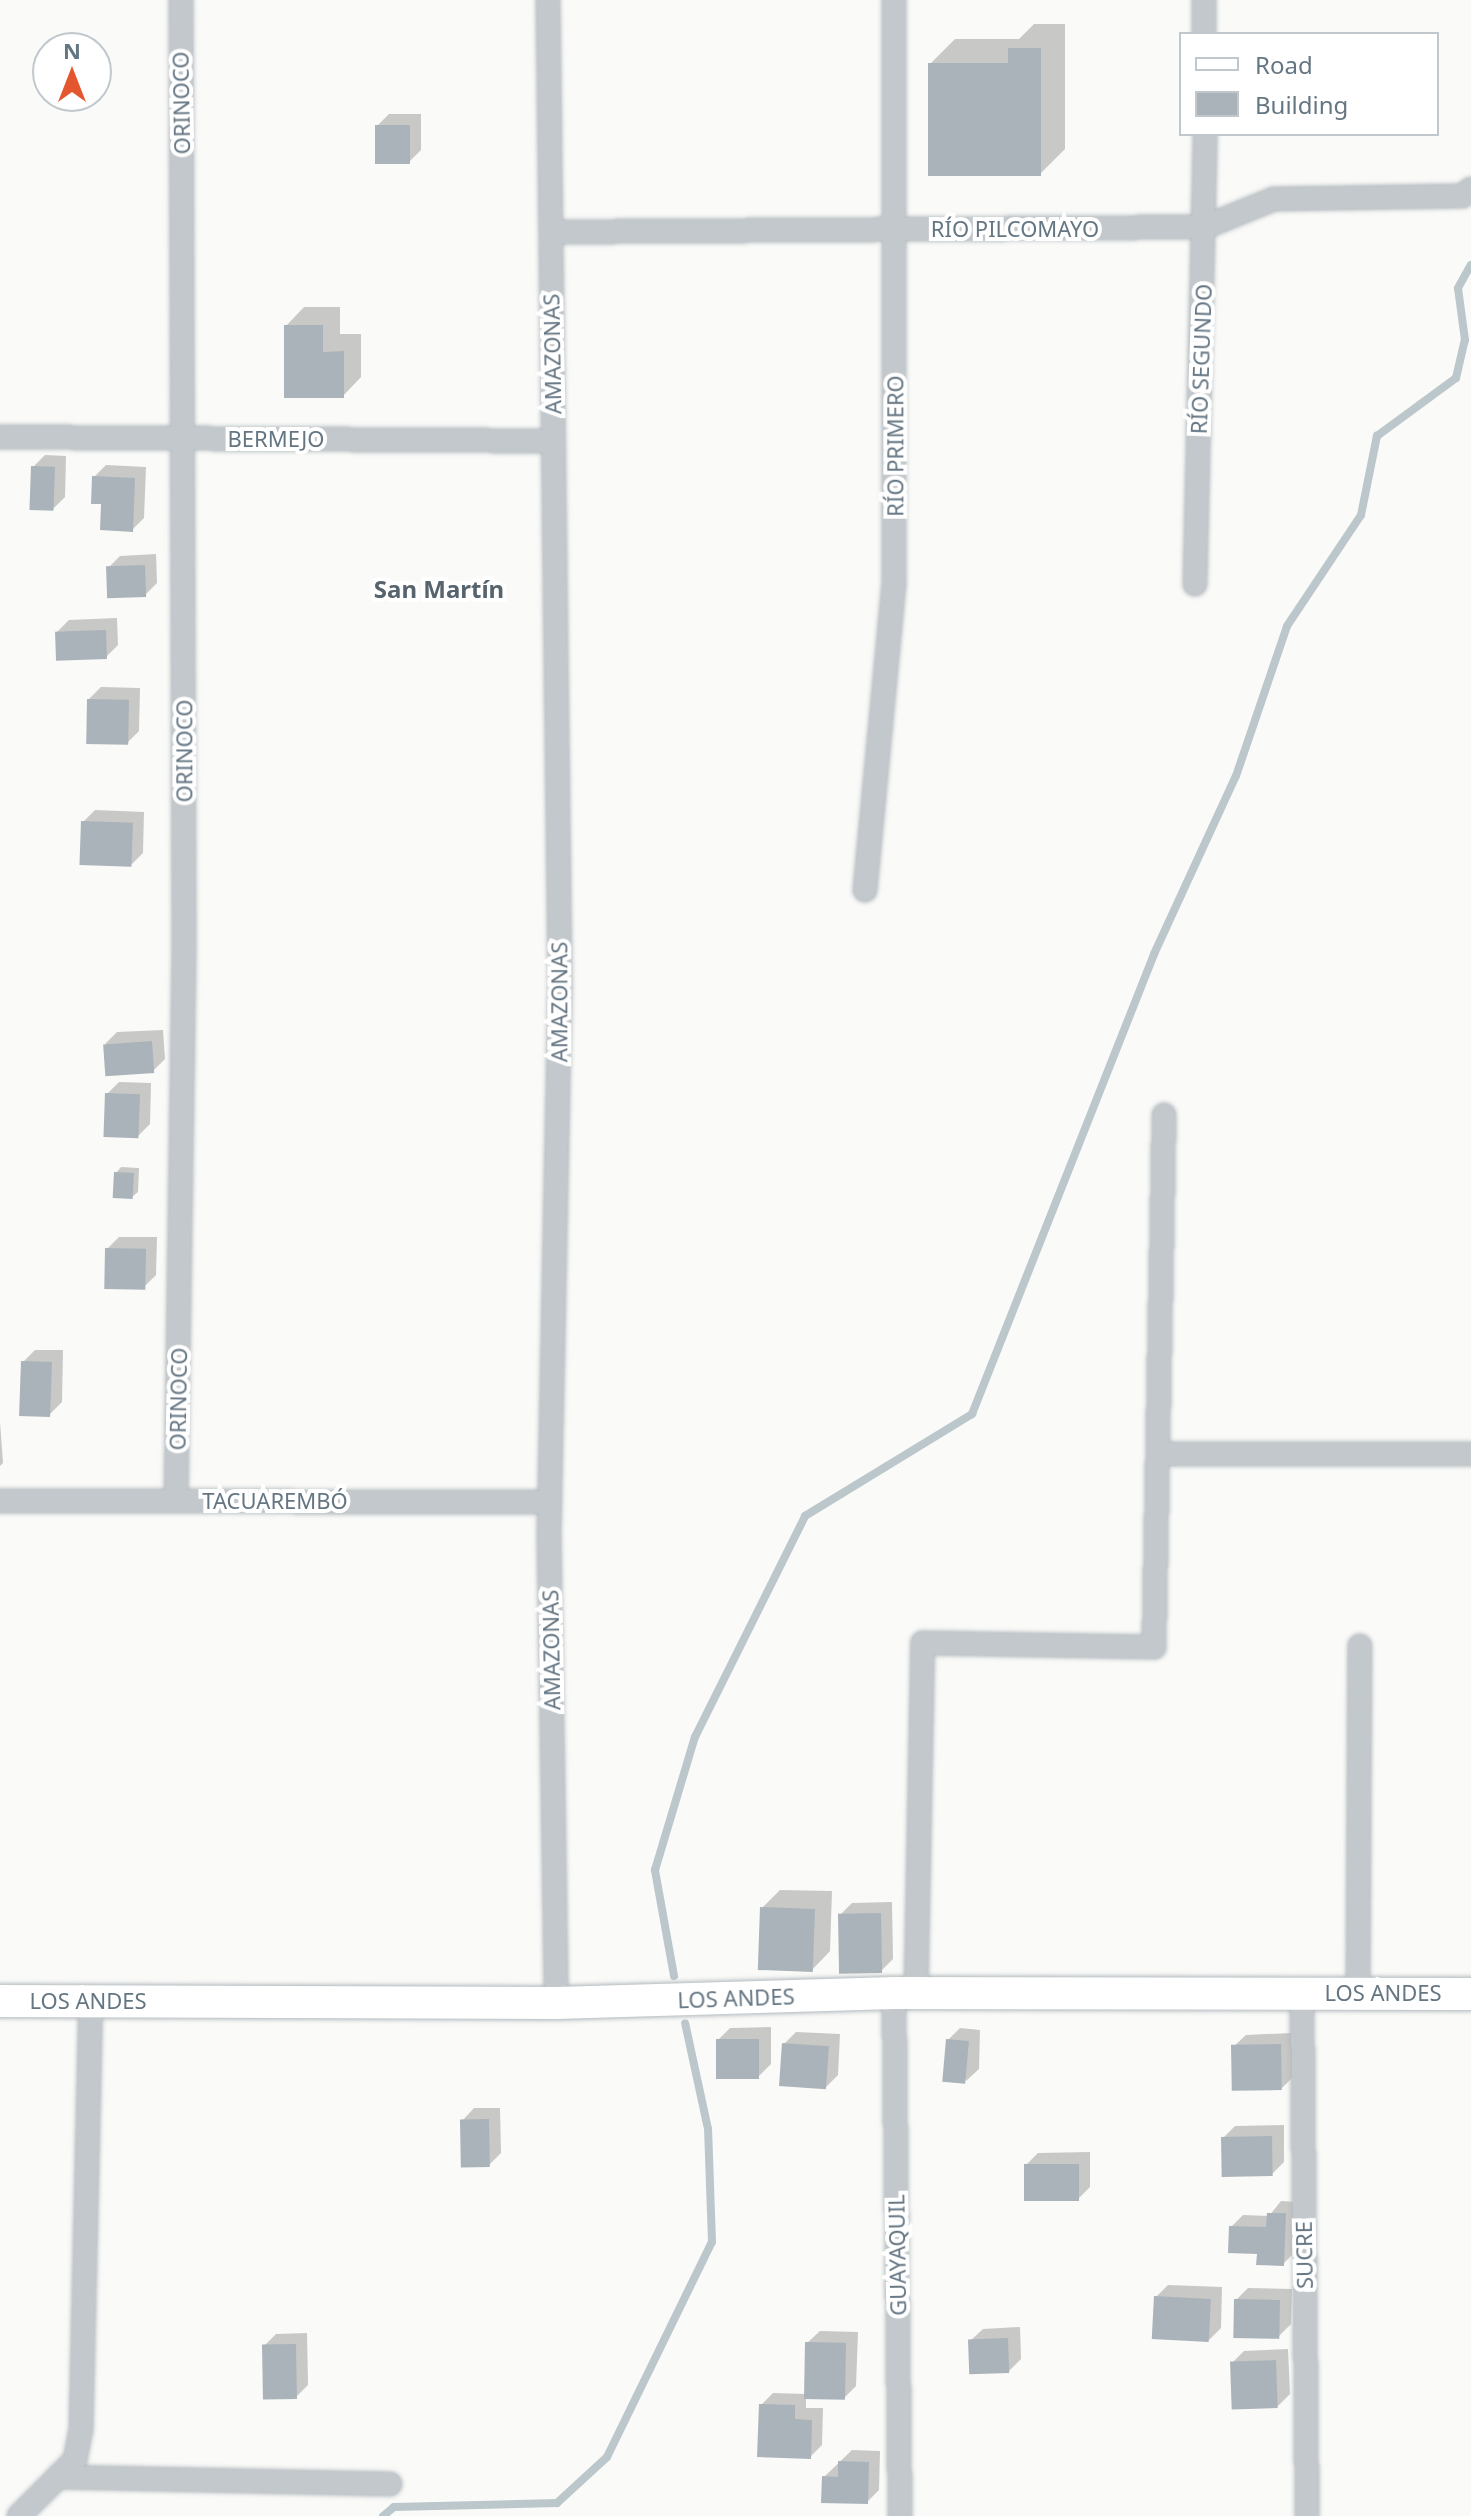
<!DOCTYPE html>
<meta charset="utf-8">
<style>
body{margin:0}
#map{position:relative;width:1471px;height:2516px;overflow:hidden;background:#fafaf8;font-family:"Noto Sans",sans-serif}
div>[style]{position:absolute}
.shadow>*{inset:0;background:#0003}
.stream>*{height:8px;margin:-4px;padding:0 4px;transform-origin:4px;border-radius:4px;background:#bbc7cb}
.building>*{inset:0;background:#aab3b9;transform-origin:0 0}
.roads{filter:drop-shadow(0 0 2px #b3babf) drop-shadow(0 0 2px #b3babf)}
.minor>*{height:22px;margin:-11px;padding:0 11px;transform-origin:11px;border-radius:11px;background:#c3c8cc}
.secondary>*{height:32px;margin:-16px;padding:0 16px;transform-origin:16px;border-radius:16px;background:#fff}
span{translate:-50% -50%;white-space:nowrap;text-align:center;line-height:1.15;-webkit-text-stroke:8px #fff;paint-order:stroke}
.street-label{font-size:22px;color:#657683}
.neighbourhood-label{font-size:24px;color:#57646e;font-weight:700}
.legend{position:absolute;left:1179px;top:32px;width:260px;height:104px;box-sizing:border-box;background:#fff;border:2px solid #c1c8cd;margin:0;padding:10px 14px;list-style:none;font-size:24px;color:#657683}
.legend li{display:flex;align-items:center;gap:16px;height:40px}
.legend b{width:40px;border:2px solid #c1c8cd}
.north{position:absolute;left:32px;top:32px;width:80px;height:80px;box-sizing:border-box;background:#fff;border:2px solid #c1c8cd;border-radius:50%;rotate:0deg;font-size:22px;font-weight:700;line-height:32px;text-align:center;color:#657683}
.north::after{content:'';display:block;margin:auto;width:28px;height:36px;background:#e4572e;clip-path:polygon(50% 0,100% 100%,50% 72%,0 100%)}
</style>
<div id="map">
<div class="shadow">
<i style="clip-path:polygon(1034px 24px,1065px 24px,1065px 149px,1040px 174px,930px 64px,955px 39px,1019px 39px)"></i>
<i style="clip-path:polygon(389px 114px,421px 114px,421px 150px,409px 162px,377px 126px)"></i>
<i style="clip-path:polygon(304px 307px,340px 307px,340px 334px,361px 334px,361px 377px,343px 396px,286px 326px)"></i>
<i style="clip-path:polygon(45px 455px,66px 456px,65px 497px,53px 509px,33px 467px)"></i>
<i style="clip-path:polygon(106px 465px,146px 467px,144px 518px,132px 530px,103px 502px,94px 477px)"></i>
<i style="clip-path:polygon(156px 554px,157px 583px,145px 595px,108px 568px,120px 556px)"></i>
<i style="clip-path:polygon(117px 618px,118px 645px,106px 657px,57px 632px,69px 620px)"></i>
<i style="clip-path:polygon(101px 687px,140px 688px,139px 731px,127px 743px,89px 699px)"></i>
<i style="clip-path:polygon(95px 810px,144px 812px,143px 853px,131px 865px,83px 822px)"></i>
<i style="clip-path:polygon(163px 1030px,165px 1059px,153px 1071px,105px 1044px,117px 1032px)"></i>
<i style="clip-path:polygon(119px 1082px,151px 1083px,150px 1124px,138px 1136px,107px 1094px)"></i>
<i style="clip-path:polygon(121px 1167px,139px 1168px,138px 1192px,132px 1197px,116px 1173px)"></i>
<i style="clip-path:polygon(119px 1237px,157px 1237px,156px 1275px,144px 1287px,107px 1249px)"></i>
<i style="clip-path:polygon(35px 1350px,63px 1350px,62px 1402px,50px 1414px,23px 1362px)"></i>
<i style="clip-path:polygon(0 1422px,3px 1463px,0 1466px)"></i>
<i style="clip-path:polygon(780px 1890px,832px 1891px,830px 1951px,812px 1970px,762px 1908px)"></i>
<i style="clip-path:polygon(892px 1902px,893px 1959px,881px 1971px,840px 1915px,852px 1903px)"></i>
<i style="clip-path:polygon(771px 2027px,771px 2064px,759px 2076px,718px 2040px,730px 2028px)"></i>
<i style="clip-path:polygon(960px 2028px,980px 2030px,979px 2069px,966px 2081px,948px 2040px)"></i>
<i style="clip-path:polygon(796px 2032px,840px 2034px,838px 2075px,826px 2087px,784px 2044px)"></i>
<i style="clip-path:polygon(1292px 2033px,1294px 2076px,1282px 2088px,1233px 2047px,1246px 2035px)"></i>
<i style="clip-path:polygon(474px 2108px,500px 2108px,501px 2153px,489px 2165px,462px 2121px)"></i>
<i style="clip-path:polygon(1284px 2125px,1284px 2162px,1272px 2174px,1223px 2138px,1235px 2126px)"></i>
<i style="clip-path:polygon(1090px 2152px,1090px 2187px,1078px 2199px,1026px 2165px,1038px 2153px)"></i>
<i style="clip-path:polygon(1281px 2201px,1297px 2202px,1295px 2252px,1283px 2264px,1259px 2252px,1231px 2227px,1243px 2215px,1269px 2216px)"></i>
<i style="clip-path:polygon(1168px 2285px,1222px 2287px,1221px 2328px,1209px 2340px,1156px 2297px)"></i>
<i style="clip-path:polygon(1248px 2288px,1292px 2289px,1291px 2324px,1279px 2336px,1236px 2300px)"></i>
<i style="clip-path:polygon(1020px 2327px,1021px 2359px,1009px 2371px,970px 2341px,983px 2329px)"></i>
<i style="clip-path:polygon(820px 2331px,858px 2332px,856px 2386px,844px 2398px,806px 2397px,806px 2408px,823px 2408px,822px 2445px,810px 2457px,761px 2405px,773px 2393px,806px 2394px,807px 2343px)"></i>
<i style="clip-path:polygon(307px 2333px,308px 2385px,296px 2397px,264px 2346px,276px 2334px)"></i>
<i style="clip-path:polygon(1288px 2349px,1290px 2394px,1278px 2406px,1232px 2363px,1244px 2351px)"></i>
<i style="clip-path:polygon(852px 2450px,880px 2451px,879px 2490px,867px 2502px,824px 2477px)"></i>
</div>
<div class="stream">
<i style="left:674px;top:1976px;width:108px;rotate:-100.2deg"></i>
<i style="left:655px;top:1870px;width:139px;rotate:-73.3deg"></i>
<i style="left:695px;top:1737px;width:247px;rotate:-63.5deg"></i>
<i style="left:805px;top:1516px;width:196px;rotate:-31.4deg"></i>
<i style="left:972px;top:1414px;width:495px;rotate:-68.4deg"></i>
<i style="left:1154px;top:954px;width:196px;rotate:-65.3deg"></i>
<i style="left:1236px;top:776px;width:158px;rotate:-71.2deg"></i>
<i style="left:1287px;top:626px;width:133px;rotate:-56.3deg"></i>
<i style="left:1361px;top:515px;width:81px;rotate:-78.6deg"></i>
<i style="left:1377px;top:436px;width:98px;rotate:-36.3deg"></i>
<i style="left:1456px;top:378px;width:39px;rotate:-77deg"></i>
<i style="left:1465px;top:340px;width:52px;rotate:-97.7deg"></i>
<i style="left:1458px;top:288px;width:26px;rotate:-61deg"></i>
<i style="left:383px;top:2516px;width:14px;rotate:-39deg"></i>
<i style="left:394px;top:2507px;width:163px;rotate:-1.4deg"></i>
<i style="left:557px;top:2503px;width:68px;rotate:-42.6deg"></i>
<i style="left:607px;top:2457px;width:239px;rotate:-64deg"></i>
<i style="left:712px;top:2242px;width:113px;rotate:-92deg"></i>
<i style="left:708px;top:2129px;width:108px;rotate:-102.2deg"></i>
</div>
<div class="building">
<i style="clip-path:polygon(1008px 48px,1041px 48px,1041px 176px,928px 176px,928px 63px,1008px 63px)"></i>
<i style="left:410px;top:125px;width:39px;height:35px;rotate:90deg"></i>
<i style="clip-path:polygon(284px 325px,323px 325px,323px 352px,344px 351px,344px 398px,284px 398px)"></i>
<i style="left:31px;top:466px;width:24px;height:44px;rotate:2deg"></i>
<i style="clip-path:polygon(92px 476px,135px 478px,133px 532px,100px 530px,101px 504px,91px 504px)"></i>
<i style="left:145px;top:565px;width:32px;height:39px;rotate:88deg"></i>
<i style="left:106px;top:630px;width:29px;height:51px;rotate:88deg"></i>
<i style="left:87px;top:699px;width:42px;height:45px;rotate:1deg"></i>
<i style="left:81px;top:821px;width:52px;height:44px;rotate:2deg"></i>
<i style="left:152px;top:1041px;width:32px;height:49px;rotate:86deg"></i>
<i style="left:105px;top:1093px;width:35px;height:44px;rotate:2deg"></i>
<i style="left:114px;top:1172px;width:20px;height:26px;rotate:3deg"></i>
<i style="left:105px;top:1248px;width:41px;height:41px;rotate:1deg"></i>
<i style="left:21px;top:1361px;width:31px;height:55px;rotate:2deg"></i>
<i style="left:760px;top:1907px;width:55px;height:63px;rotate:2deg"></i>
<i style="left:881px;top:1913px;width:60px;height:43px;rotate:89deg"></i>
<i style="left:716px;top:2039px;width:43px;height:40px"></i>
<i style="left:946px;top:2039px;width:23px;height:43px;rotate:5deg"></i>
<i style="left:782px;top:2043px;width:47px;height:43px;rotate:4deg"></i>
<i style="left:1281px;top:2044px;width:46px;height:50px;rotate:89deg"></i>
<i style="left:489px;top:2119px;width:48px;height:29px;rotate:89deg"></i>
<i style="left:1272px;top:2136px;width:40px;height:51px;rotate:89deg"></i>
<i style="left:1079px;top:2164px;width:37px;height:55px;rotate:90deg"></i>
<i style="clip-path:polygon(1267px 2213px,1286px 2213px,1284px 2266px,1256px 2265px,1257px 2254px,1228px 2253px,1229px 2226px,1266px 2227px)"></i>
<i style="left:1154px;top:2296px;width:57px;height:43px;rotate:3deg"></i>
<i style="left:1234px;top:2299px;width:46px;height:39px;rotate:1deg"></i>
<i style="left:1008px;top:2338px;width:35px;height:40px;rotate:88deg"></i>
<i style="left:805px;top:2342px;width:41px;height:57px;rotate:1deg"></i>
<i style="left:296px;top:2344px;width:55px;height:34px;rotate:89deg"></i>
<i style="left:1276px;top:2360px;width:48px;height:46px;rotate:88deg"></i>
<i style="clip-path:polygon(759px 2404px,795px 2405px,795px 2419px,812px 2420px,811px 2459px,757px 2457px)"></i>
<i style="clip-path:polygon(838px 2461px,869px 2462px,868px 2504px,821px 2503px,822px 2476px,838px 2477px)"></i>
</div>
<div class="roads">
<div class="minor">
<i style="left:548px;top:0;width:986px;rotate:89.3deg"></i>
<i style="left:560px;top:986px;width:550px;rotate:91.15deg"></i>
<i style="left:549px;top:1536px;width:467px;rotate:89.1deg"></i>
<i style="left:1204px;top:0;width:34px;rotate:90deg"></i>
<i style="left:551px;top:232px;width:654px;rotate:-0.44deg"></i>
<i style="left:1205px;top:227px;width:74px;rotate:-22.1deg"></i>
<i style="left:1274px;top:199px;width:188px;rotate:-0.9deg"></i>
<i style="left:1462px;top:196px;width:11px;rotate:-38deg"></i>
<i style="left:0;top:437px;width:553px;rotate:0.41deg"></i>
<i style="left:1195px;top:584px;width:450px;rotate:-88.7deg"></i>
<i style="left:865px;top:890px;width:306px;rotate:-84.6deg"></i>
<i style="left:894px;top:585px;width:585px;rotate:-90deg"></i>
<i style="left:1158px;top:1454px;width:313px"></i>
<i style="left:0;top:1501px;width:549px;rotate:0.1deg"></i>
<i style="left:176px;top:1501px;width:555px;rotate:-89.17deg"></i>
<i style="left:184px;top:946px;width:946px;rotate:-90.18deg"></i>
<i style="left:1358px;top:1992px;width:346px;rotate:-89.7deg"></i>
<i style="left:894px;top:1993px;width:523px;rotate:89.34deg"></i>
<i style="left:916px;top:1993px;width:350px;rotate:-88.9deg"></i>
<i style="left:923px;top:1643px;width:231px;rotate:1deg"></i>
<i style="left:1154px;top:1647px;width:532px;rotate:-88.92deg"></i>
<i style="left:1302px;top:1994px;width:522px;rotate:89.45deg"></i>
<i style="left:58px;top:2477px;width:332px;rotate:1.2deg"></i>
<i style="left:19px;top:2516px;width:79px;rotate:-45deg"></i>
<i style="left:75px;top:2460px;width:32px;rotate:-79deg"></i>
<i style="left:81px;top:2429px;width:429px;rotate:-88.7deg"></i>
</div>
<div class="secondary">
<i style="left:0;top:2001px;width:556px;rotate:0.21deg"></i>
<i style="left:556px;top:2003px;width:338px;rotate:-1.7deg"></i>
<i style="left:894px;top:1993px;width:577px;rotate:0.1deg"></i>
</div>
</div>
<div class="street-label">
<span style="left:181px;top:103px;rotate:-91deg">ORINOCO</span>
<span style="left:1015px;top:229px">RÍO PILCOMAYO</span>
<span style="left:552px;top:354px;rotate:-91deg">AMAZONAS</span>
<span style="left:1201px;top:359px;rotate:-88deg">RÍO SEGUNDO</span>
<span style="left:276px;top:439px">BERMEJO</span>
<span style="left:895px;top:446px;rotate:-90deg">RÍO PRIMERO</span>
<span style="left:184px;top:751px;rotate:-90deg">ORINOCO</span>
<span style="left:559px;top:1002px;rotate:-90deg">AMAZONAS</span>
<span style="left:178px;top:1399px;rotate:-89deg">ORINOCO</span>
<span style="left:275px;top:1501px">TACUAREMBÓ</span>
<span style="left:551px;top:1650px;rotate:-91deg">AMAZONAS</span>
<span style="left:1383px;top:1993px">LOS ANDES</span>
<span style="left:736px;top:1998px;rotate:-2deg">LOS ANDES</span>
<span style="left:88px;top:2001px">LOS ANDES</span>
<span style="left:897px;top:2255px;rotate:-91deg">GUAYAQUIL</span>
<span style="left:1304px;top:2255px;rotate:-91deg">SUCRE</span>
</div>
<div class="neighbourhood-label">
<span style="left:439px;top:589px">San Martín</span>
</div>
<ul class="legend">
<li><b style="height:10px;background:#fff"></b>Road</li>
<li><b style="height:22px;background:#aab3b9"></b>Building</li>
</ul>
<div class="north">N</div>
</div>
